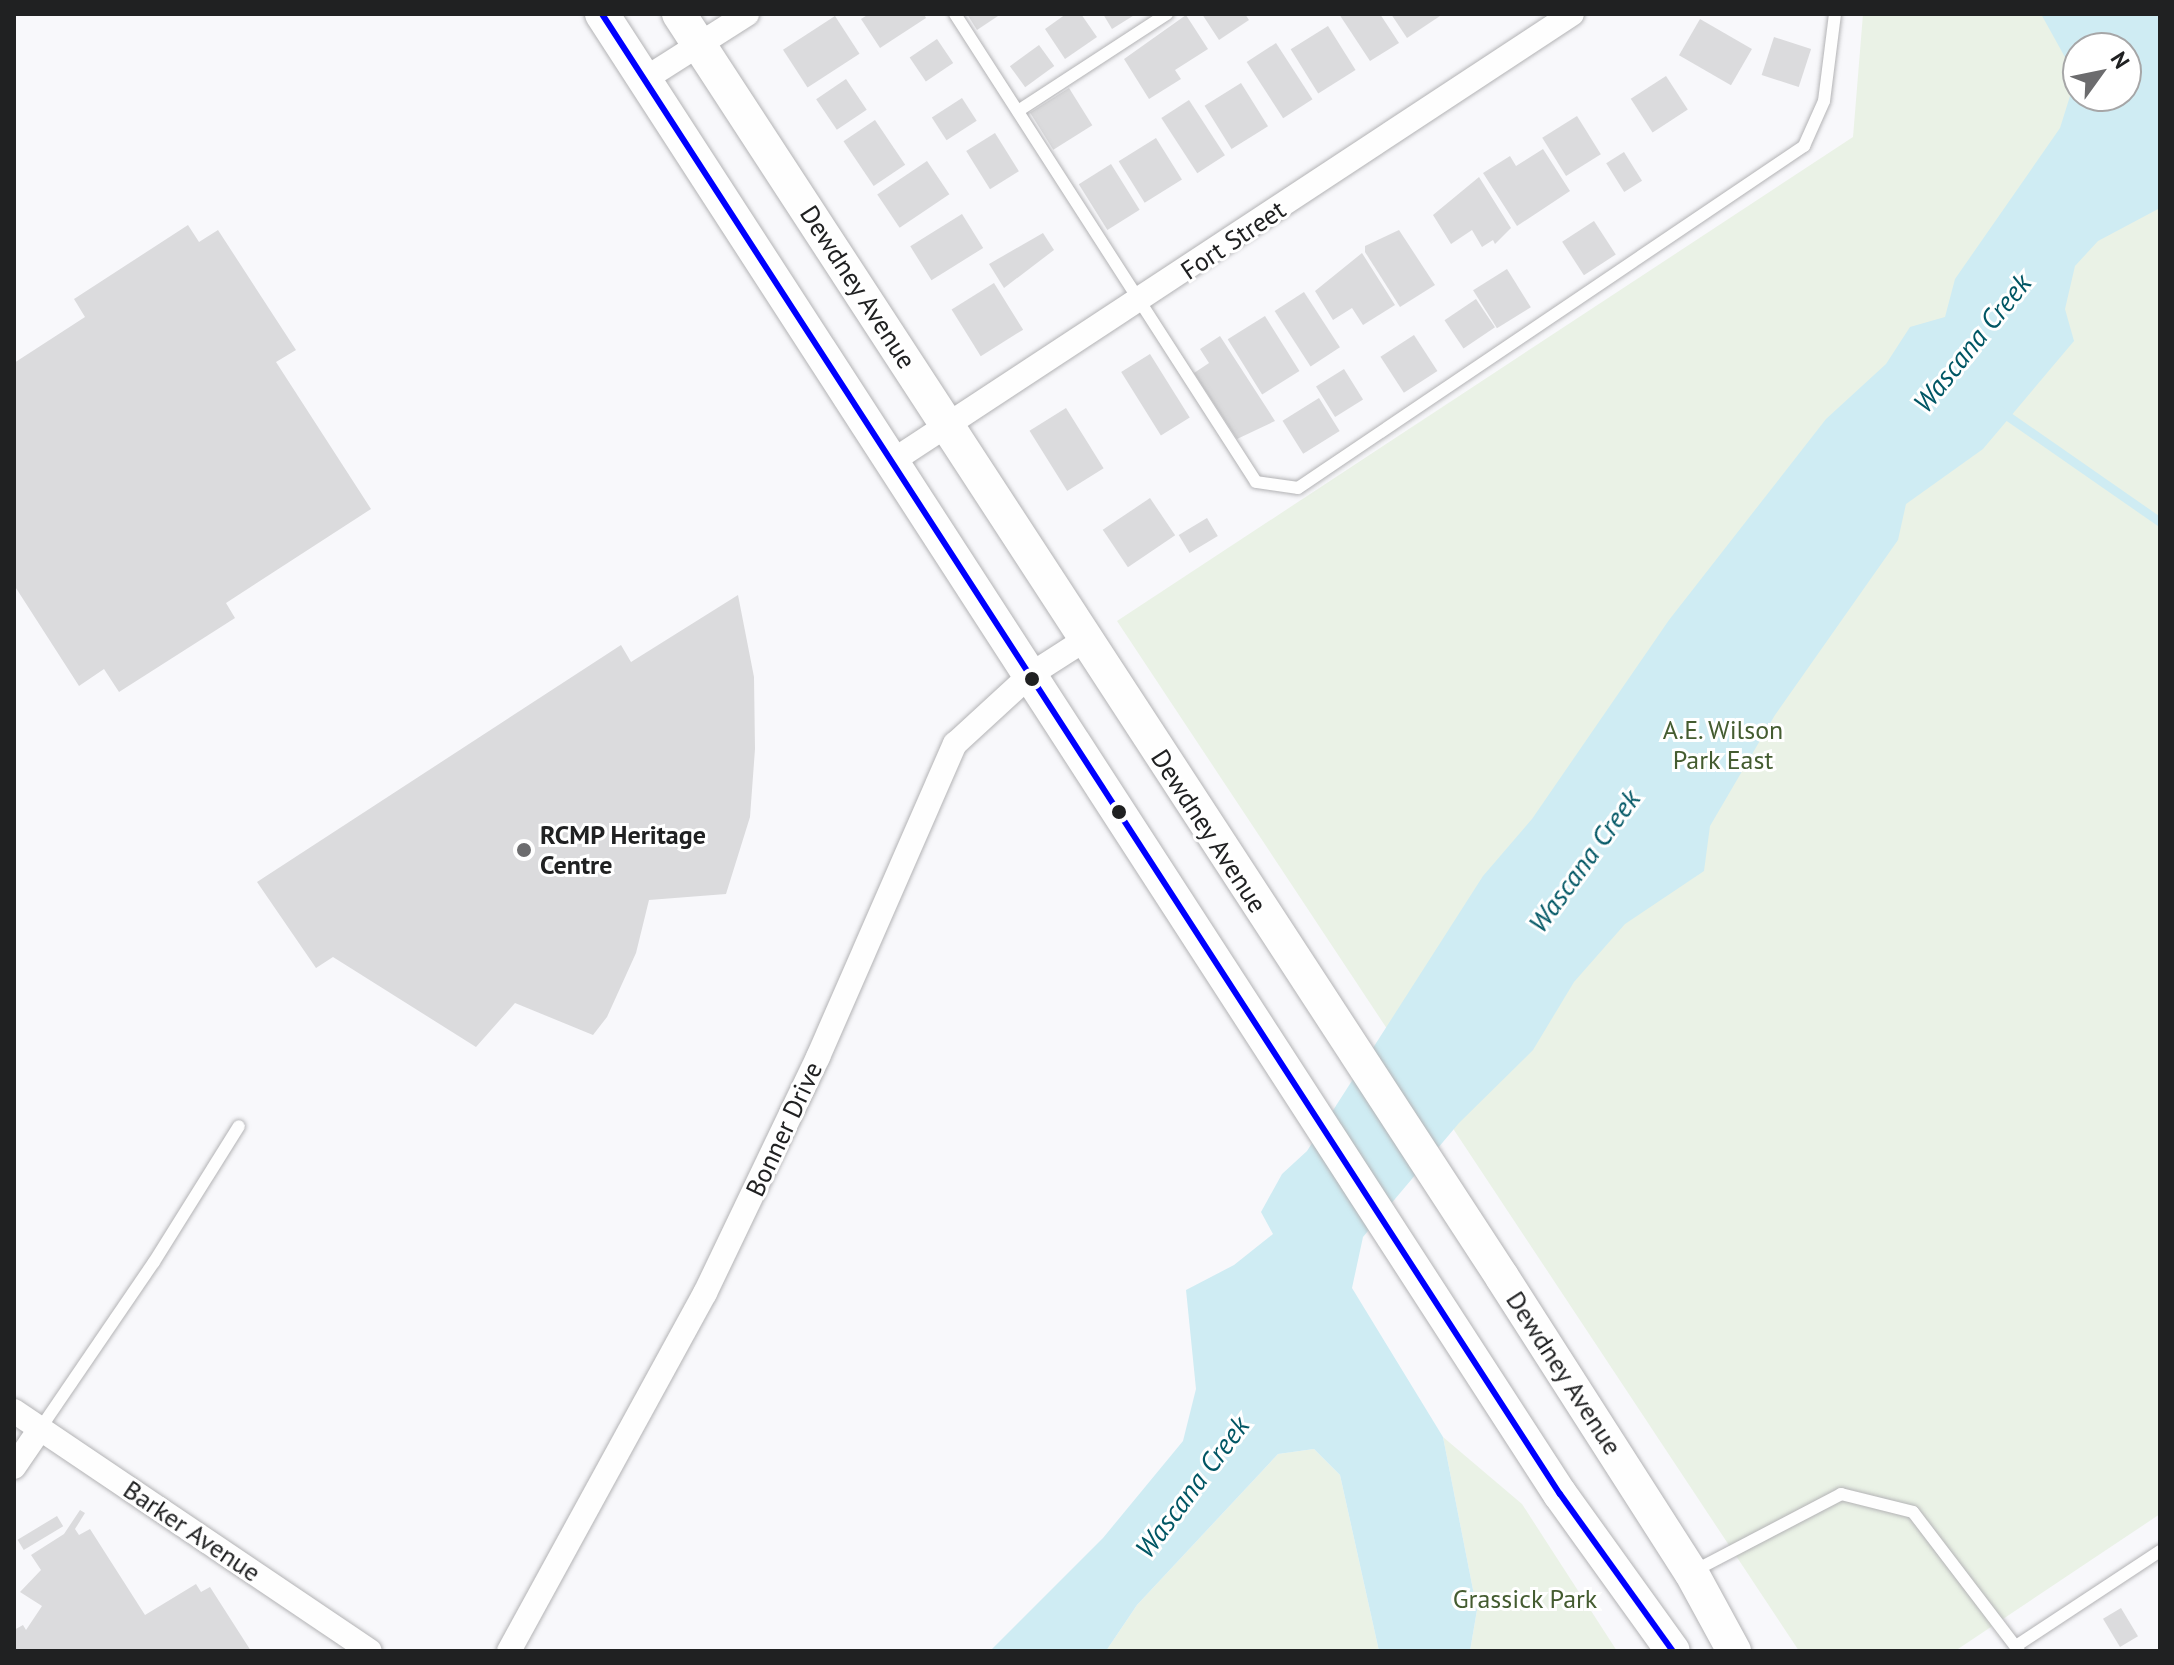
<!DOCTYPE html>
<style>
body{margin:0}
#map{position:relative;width:2174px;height:1665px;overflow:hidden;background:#f8f8fb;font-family:"PT Sans",sans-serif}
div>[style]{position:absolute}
.green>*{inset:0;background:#eaf2e6}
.water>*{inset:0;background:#cfecf3}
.stream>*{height:9px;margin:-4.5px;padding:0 4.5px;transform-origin:4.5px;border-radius:4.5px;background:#cfecf3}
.building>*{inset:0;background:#dbdbdd;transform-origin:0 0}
.roads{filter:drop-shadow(0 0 2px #b3b3b5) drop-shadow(0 0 2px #b3b3b5)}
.lane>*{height:12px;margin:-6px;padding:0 6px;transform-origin:6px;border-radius:6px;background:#fefefe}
.street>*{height:24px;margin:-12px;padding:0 12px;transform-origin:12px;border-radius:12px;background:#fefefe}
.secondary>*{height:34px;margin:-17px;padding:0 17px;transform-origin:17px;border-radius:17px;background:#fefefe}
.bus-1>*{height:6px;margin:-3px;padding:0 3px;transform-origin:3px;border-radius:3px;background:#00f}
.dots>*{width:22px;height:22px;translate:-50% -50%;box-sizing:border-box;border:4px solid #fff;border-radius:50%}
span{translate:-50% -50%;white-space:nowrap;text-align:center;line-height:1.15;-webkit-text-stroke:6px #fff;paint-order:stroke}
.street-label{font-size:26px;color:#202122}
.park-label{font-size:26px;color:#445c30}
.poi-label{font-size:26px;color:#202122;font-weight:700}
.left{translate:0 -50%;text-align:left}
.water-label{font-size:28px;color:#005664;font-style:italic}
.frame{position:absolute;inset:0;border:16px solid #202122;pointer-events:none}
.north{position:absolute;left:2062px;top:32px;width:80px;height:80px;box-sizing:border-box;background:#fff;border:2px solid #a6a6a7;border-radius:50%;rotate:57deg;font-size:22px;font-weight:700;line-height:32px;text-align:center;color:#202122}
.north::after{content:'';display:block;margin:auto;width:28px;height:36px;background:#6c6c6e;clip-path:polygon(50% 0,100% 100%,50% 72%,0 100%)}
</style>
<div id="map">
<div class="green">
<i style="clip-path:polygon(evenodd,1863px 14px,2160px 14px,2160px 1514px,1955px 1651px,1799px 1651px,1117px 621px,1853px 137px,1863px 14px,2078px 48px,2126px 48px,2126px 96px,2078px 96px,2078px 48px)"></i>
<i style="clip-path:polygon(1443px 1437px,1522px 1504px,1617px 1651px,1470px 1651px,1477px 1610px)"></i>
<i style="clip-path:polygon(1314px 1449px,1340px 1475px,1379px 1651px,1106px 1651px,1137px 1605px,1278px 1454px)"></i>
</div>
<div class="water">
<i style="clip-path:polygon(evenodd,2041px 14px,2160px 14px,2160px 208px,2098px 241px,2075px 266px,2065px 309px,2074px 341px,1983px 449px,1906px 504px,1898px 540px,1775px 715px,1710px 826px,1704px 871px,1625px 924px,1574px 982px,1533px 1050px,1459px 1123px,1363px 1237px,1352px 1288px,1443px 1437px,1477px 1610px,1470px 1651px,1379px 1651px,1340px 1475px,1314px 1449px,1278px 1454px,1137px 1605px,1106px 1651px,990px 1651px,1103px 1538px,1183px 1441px,1196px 1389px,1186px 1290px,1234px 1265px,1273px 1234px,1261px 1212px,1282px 1174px,1307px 1151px,1483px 876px,1532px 819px,1669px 620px,1826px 419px,1886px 364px,1910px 327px,1945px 317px,1955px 279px,2060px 128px,2076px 77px,2041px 14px,2078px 48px,2126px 48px,2126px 96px,2078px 96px,2078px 48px)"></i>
</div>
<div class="stream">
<i style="left:1999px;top:410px;width:196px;rotate:34.8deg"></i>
</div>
<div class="building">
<i style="clip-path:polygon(869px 14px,924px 14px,926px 18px,880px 48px,861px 19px)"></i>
<i style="clip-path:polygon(967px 14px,1001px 14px,977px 30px)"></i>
<i style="clip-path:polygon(1066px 14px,1081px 14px,1097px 37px,1065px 59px,1045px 29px)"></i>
<i style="clip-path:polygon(1103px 14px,1136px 14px,1112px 29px)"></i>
<i style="clip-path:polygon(1202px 14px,1245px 14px,1249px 20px,1219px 40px)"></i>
<i style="clip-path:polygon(1339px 14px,1380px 14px,1399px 43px,1370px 61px)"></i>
<i style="clip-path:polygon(1391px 14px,1443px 14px,1407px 38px)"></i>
<i style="clip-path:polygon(1186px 15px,1208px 49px,1175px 70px,1181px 79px,1149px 99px,1124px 59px)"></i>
<i style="left:835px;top:16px;width:45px;height:62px;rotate:57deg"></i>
<i style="left:1700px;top:19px;width:60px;height:42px;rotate:30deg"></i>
<i style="left:1328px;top:26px;width:52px;height:44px;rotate:58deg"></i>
<i style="left:1774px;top:37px;width:39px;height:40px;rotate:18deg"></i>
<i style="left:937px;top:39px;width:29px;height:33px;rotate:56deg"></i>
<i style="left:1276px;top:43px;width:67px;height:35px;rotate:57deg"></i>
<i style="left:1039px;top:45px;width:26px;height:36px;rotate:54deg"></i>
<i style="left:1666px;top:76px;width:40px;height:42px;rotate:57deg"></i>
<i style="left:846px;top:79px;width:37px;height:36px;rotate:56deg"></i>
<i style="left:1241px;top:83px;width:51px;height:43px;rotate:58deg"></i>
<i style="left:1069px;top:88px;width:44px;height:46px;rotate:58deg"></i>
<i style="left:962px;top:98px;width:27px;height:36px;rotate:57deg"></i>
<i style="left:1189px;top:100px;width:66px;height:33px;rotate:57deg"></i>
<i style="left:1577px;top:116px;width:45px;height:41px;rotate:58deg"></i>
<i style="left:875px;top:120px;width:54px;height:38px;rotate:56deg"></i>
<i style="left:995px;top:133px;width:45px;height:34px;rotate:58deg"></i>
<i style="left:1156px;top:138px;width:49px;height:44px;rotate:58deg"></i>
<i style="clip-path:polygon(1543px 149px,1570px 191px,1517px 226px,1483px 173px,1510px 156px,1516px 166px)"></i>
<i style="left:1624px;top:152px;width:34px;height:21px;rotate:58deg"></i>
<i style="left:927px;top:161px;width:40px;height:60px;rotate:56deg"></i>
<i style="left:1111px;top:164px;width:54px;height:38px;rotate:58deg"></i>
<i style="clip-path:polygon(1479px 177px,1511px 228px,1495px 244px,1493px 240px,1482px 247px,1472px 230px,1451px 244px,1433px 215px)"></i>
<i style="left:962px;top:214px;width:40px;height:61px;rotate:58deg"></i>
<i style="left:1594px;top:221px;width:40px;height:38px;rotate:57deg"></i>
<i style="clip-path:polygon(188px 225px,199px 242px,218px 230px,296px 350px,276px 362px,371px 509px,226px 603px,235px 618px,119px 692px,104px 669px,79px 686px,14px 585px,14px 363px,85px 317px,74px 299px)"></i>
<i style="clip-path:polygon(1399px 230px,1435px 285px,1400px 307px,1365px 252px,1365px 246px)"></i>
<i style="clip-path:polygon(1043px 233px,1054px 250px,1004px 288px,989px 264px)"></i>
<i style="clip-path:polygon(1362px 253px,1395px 305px,1363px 325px,1352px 308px,1333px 320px,1315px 291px)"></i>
<i style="left:1507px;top:269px;width:45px;height:40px;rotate:58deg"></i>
<i style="left:994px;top:283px;width:55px;height:50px;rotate:58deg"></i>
<i style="left:1304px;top:292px;width:66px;height:35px;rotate:57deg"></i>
<i style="left:1476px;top:299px;width:34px;height:38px;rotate:56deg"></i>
<i style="left:1265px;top:316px;width:65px;height:44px;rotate:58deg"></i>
<i style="left:1414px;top:335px;width:43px;height:40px;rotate:57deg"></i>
<i style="clip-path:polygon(1220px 336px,1275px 421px,1237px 439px,1194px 373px,1209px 363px,1200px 349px)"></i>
<i style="left:1150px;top:354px;width:75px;height:34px;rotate:58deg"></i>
<i style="left:1344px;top:369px;width:36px;height:33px;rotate:58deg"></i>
<i style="left:1319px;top:398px;width:39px;height:43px;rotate:58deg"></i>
<i style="left:1066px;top:408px;width:71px;height:43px;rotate:58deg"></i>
<i style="left:1150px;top:498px;width:45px;height:57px;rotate:56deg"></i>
<i style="left:1207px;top:518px;width:21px;height:33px;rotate:59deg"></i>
<i style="clip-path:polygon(738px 595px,754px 677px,755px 749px,750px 817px,726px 894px,649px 900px,636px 953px,607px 1017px,593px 1035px,515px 1003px,476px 1047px,333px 957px,316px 968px,257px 882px,621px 645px,631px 662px)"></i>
<i style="clip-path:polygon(80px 1510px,85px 1513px,75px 1529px,79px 1535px,90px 1529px,145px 1615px,196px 1584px,201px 1592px,210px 1587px,251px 1651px,14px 1651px,14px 1630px,23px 1625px,26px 1630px,42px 1606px,20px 1592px,41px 1570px,31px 1555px,64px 1534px)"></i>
<i style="left:57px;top:1516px;width:12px;height:46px;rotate:59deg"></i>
<i style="left:2121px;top:1608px;width:33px;height:21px;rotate:59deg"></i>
</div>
<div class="roads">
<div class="lane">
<i style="left:955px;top:14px;width:556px;rotate:57.25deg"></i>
<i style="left:1256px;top:482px;width:42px;rotate:8.1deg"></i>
<i style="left:1298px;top:488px;width:611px;rotate:-34.05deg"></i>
<i style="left:1804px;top:146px;width:49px;rotate:-66deg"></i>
<i style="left:1824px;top:101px;width:88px;rotate:-82.8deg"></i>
<i style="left:1018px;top:111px;width:178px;rotate:-33.1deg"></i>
<i style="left:40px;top:1429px;width:202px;rotate:-55.7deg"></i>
<i style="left:154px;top:1262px;width:160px;rotate:-58deg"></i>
<i style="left:1694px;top:1571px;width:166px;rotate:-27.6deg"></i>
<i style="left:1841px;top:1494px;width:74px;rotate:14deg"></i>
<i style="left:1913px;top:1512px;width:175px;rotate:52.7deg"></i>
<i style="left:2016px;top:1646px;width:173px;rotate:-33.4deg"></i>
</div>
<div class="street">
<i style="left:645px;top:79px;width:121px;rotate:-32.5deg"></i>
<i style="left:891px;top:462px;width:815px;rotate:-33.34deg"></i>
<i style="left:14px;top:1411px;width:429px;rotate:34deg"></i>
<i style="left:14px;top:1467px;width:46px;rotate:-55.6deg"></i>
<i style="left:509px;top:1651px;width:408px;rotate:-61.3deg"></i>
<i style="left:705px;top:1293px;width:262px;rotate:-64.4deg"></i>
<i style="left:818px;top:1057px;width:342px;rotate:-66.4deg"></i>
<i style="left:955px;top:744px;width:102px;rotate:-42.6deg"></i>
<i style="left:1030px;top:675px;width:67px;rotate:-32.7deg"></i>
</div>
<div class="secondary">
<i style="left:602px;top:14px;width:1763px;rotate:57.09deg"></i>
<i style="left:1560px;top:1494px;width:193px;rotate:54.3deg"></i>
<i style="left:679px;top:14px;width:1507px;rotate:56.91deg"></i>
<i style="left:1502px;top:1277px;width:350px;rotate:57.4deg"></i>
<i style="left:1691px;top:1572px;width:90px;rotate:61.4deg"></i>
</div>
</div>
<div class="bus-1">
<i style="left:602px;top:14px;width:1763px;rotate:57.09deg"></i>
<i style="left:1560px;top:1494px;width:193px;rotate:54.3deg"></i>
</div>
<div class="dots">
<i style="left:1032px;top:679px;background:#202122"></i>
<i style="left:1119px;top:812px;background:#202122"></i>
<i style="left:524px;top:850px;background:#6c6c6e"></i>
</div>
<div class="street-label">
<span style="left:1233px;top:240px;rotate:-34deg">Fort Street</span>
<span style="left:858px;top:287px;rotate:57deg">Dewdney Avenue</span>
<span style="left:1209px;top:831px;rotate:57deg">Dewdney Avenue</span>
<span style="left:784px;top:1129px;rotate:-65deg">Bonner Drive</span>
<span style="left:1564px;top:1373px;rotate:57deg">Dewdney Avenue</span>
<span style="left:192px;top:1531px;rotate:34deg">Barker Avenue</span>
</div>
<div class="park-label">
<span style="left:1723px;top:745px">A.E. Wilson<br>Park East</span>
<span style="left:1525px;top:1599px">Grassick Park</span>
</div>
<div class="poi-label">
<span class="left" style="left:540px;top:850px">RCMP Heritage<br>Centre</span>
</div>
<div class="water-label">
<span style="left:1972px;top:343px;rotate:-51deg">Wascana Creek</span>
<span style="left:1584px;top:861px;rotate:-54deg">Wascana Creek</span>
<span style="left:1192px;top:1487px;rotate:-53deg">Wascana Creek</span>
</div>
<div class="frame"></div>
<div class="north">N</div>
</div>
